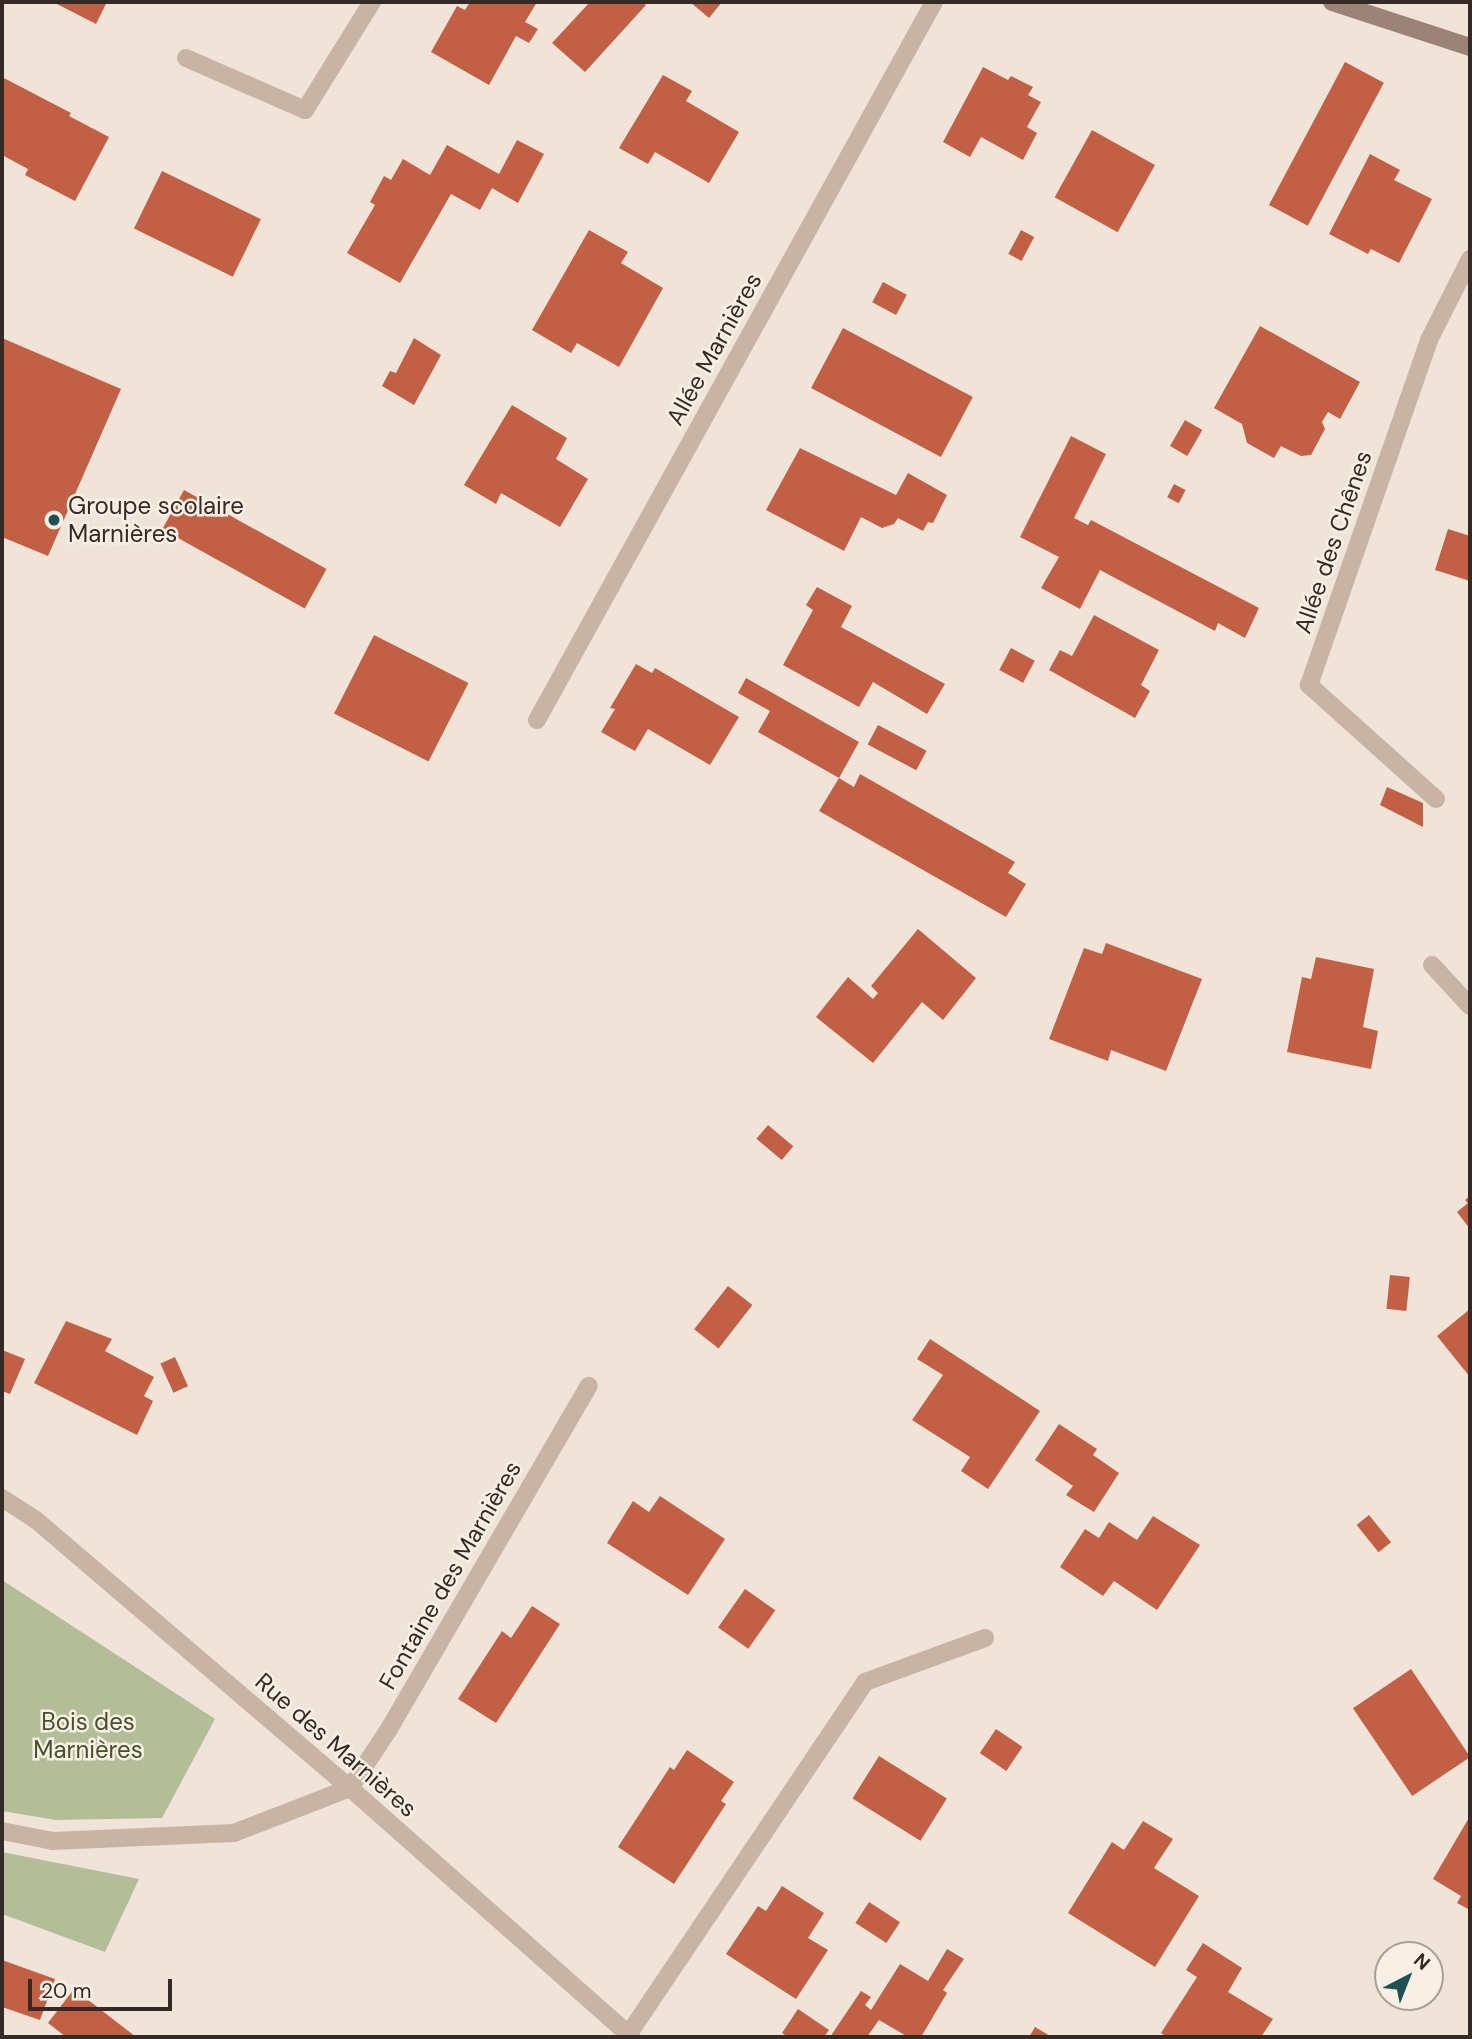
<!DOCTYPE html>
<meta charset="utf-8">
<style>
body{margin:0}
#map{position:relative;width:1472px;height:2039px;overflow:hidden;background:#f0e4d9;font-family:"DM Sans",sans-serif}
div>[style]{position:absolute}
.green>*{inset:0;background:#b3be99}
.building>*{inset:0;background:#c26045;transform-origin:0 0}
.lane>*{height:18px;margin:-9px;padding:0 9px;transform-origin:9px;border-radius:9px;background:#c8b4a5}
.street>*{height:18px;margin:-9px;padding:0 9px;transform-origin:9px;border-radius:9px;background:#c8b4a5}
.secondary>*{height:18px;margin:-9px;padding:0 9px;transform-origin:9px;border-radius:9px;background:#9b8377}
.dots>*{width:19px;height:19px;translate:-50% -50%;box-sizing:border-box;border:4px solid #f8efe5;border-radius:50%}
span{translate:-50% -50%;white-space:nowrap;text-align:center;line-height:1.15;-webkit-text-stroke:5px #f8efe5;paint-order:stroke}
.street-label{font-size:24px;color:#342a26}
.poi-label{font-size:24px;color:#342a26}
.left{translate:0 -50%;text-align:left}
.park-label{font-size:24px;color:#44512b}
.frame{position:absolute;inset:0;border:4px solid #342a26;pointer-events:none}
.north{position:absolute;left:1374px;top:1941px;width:70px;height:70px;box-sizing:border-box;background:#f8efe5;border:2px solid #aaa099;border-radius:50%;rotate:42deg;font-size:19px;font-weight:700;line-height:28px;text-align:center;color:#342a26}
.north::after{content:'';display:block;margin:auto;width:24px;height:32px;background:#1d5153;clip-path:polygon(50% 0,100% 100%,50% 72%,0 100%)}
.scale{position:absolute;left:28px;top:1979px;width:144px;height:32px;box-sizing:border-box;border:4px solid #342a26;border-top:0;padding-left:9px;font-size:21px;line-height:24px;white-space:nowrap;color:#342a26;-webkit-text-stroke:5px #f8efe5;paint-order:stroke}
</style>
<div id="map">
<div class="green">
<i style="clip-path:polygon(2px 1580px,215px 1719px,162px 1818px,56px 1820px,2px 1811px)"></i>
<i style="clip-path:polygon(2px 1852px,139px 1879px,105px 1952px,2px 1914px)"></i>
</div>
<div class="building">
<i style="clip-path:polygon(53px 2px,107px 2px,96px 24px)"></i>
<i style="clip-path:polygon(470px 2px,537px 2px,525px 22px,538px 29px,529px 43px,516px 36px,489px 85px,431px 52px,457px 6px,465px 10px)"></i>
<i style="clip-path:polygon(590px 2px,642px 2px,646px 5px,585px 72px,552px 43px)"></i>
<i style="clip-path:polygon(690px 2px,722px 2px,709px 18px)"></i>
<i style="left:1345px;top:62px;width:44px;height:162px;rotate:28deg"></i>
<i style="clip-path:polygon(983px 67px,1008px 80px,1011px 76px,1033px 87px,1028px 95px,1041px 102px,1027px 127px,1037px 133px,1023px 160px,981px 137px,970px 157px,943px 142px)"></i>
<i style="clip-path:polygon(663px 75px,692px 91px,686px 101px,739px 132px,709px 183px,655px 152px,648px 164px,619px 148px)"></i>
<i style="clip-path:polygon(2px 77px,71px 113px,69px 116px,109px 137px,75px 201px,25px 175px,28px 169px,2px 155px)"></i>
<i style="left:1092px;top:130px;width:72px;height:77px;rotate:29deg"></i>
<i style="clip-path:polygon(517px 140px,544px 154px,518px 203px,492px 188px,480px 210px,451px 194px,400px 283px,347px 253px,375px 205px,370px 202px,384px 176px,391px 180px,403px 159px,430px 175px,447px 145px,499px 174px)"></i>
<i style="clip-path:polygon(1370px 154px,1400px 170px,1394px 180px,1432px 199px,1399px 263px,1371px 249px,1368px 254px,1329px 234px)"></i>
<i style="left:162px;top:171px;width:110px;height:64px;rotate:26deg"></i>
<i style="clip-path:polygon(589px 230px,628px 252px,621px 263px,663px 288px,619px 367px,577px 343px,571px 353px,532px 330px)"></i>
<i style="left:1021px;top:230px;width:15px;height:27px;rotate:28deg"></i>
<i style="left:883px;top:282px;width:27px;height:23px;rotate:28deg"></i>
<i style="clip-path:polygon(1260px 326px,1360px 382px,1340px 419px,1328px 412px,1322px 422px,1325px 429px,1311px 455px,1301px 456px,1281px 446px,1274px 458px,1247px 443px,1242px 424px,1214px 408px)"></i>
<i style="left:843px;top:328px;width:147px;height:68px;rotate:28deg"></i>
<i style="clip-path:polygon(2px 338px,121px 389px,48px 556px,2px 537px)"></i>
<i style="clip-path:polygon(414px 338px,441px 355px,414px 405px,382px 386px,390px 371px,396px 373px)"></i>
<i style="clip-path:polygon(512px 405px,567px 438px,556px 459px,588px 479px,560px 527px,501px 493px,496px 504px,464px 485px)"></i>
<i style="left:1185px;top:420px;width:20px;height:30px;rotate:30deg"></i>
<i style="clip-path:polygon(1071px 436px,1106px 454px,1074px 518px,1088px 525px,1091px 520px,1259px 608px,1245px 638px,1218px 623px,1215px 631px,1100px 570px,1080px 609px,1041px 588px,1059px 557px,1020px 537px)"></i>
<i style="clip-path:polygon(800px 448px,896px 495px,908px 473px,947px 495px,933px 523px,928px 522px,923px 531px,898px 518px,894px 524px,882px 528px,861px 517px,844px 551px,766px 510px)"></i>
<i style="left:1174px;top:484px;width:13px;height:15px;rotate:27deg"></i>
<i style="left:184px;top:490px;width:163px;height:45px;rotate:29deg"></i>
<i style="clip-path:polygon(1448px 529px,1470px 536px,1470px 581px,1435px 570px)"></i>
<i style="clip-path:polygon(817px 587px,852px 606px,841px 627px,945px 684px,927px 714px,873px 682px,859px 707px,783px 665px,813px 610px,806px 605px)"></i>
<i style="clip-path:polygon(1094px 615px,1159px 650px,1141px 685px,1150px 691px,1135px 718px,1049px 670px,1060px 650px,1072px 656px)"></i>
<i style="left:374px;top:635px;width:106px;height:88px;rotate:27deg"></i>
<i style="left:1011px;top:648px;width:27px;height:25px;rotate:28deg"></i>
<i style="clip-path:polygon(636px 664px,652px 673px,655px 668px,739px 717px,710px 765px,648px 729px,635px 751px,601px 732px,615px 709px,610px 708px)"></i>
<i style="clip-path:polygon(746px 678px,859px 742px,839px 778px,854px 787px,860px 774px,1015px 862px,1008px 873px,1026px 884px,1006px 917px,819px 811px,839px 778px,758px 732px,770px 711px,738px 693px)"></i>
<i style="left:878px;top:725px;width:55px;height:22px;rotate:28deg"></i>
<i style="clip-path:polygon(1387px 787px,1423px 803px,1423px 827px,1380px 805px)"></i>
<i style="clip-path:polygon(918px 929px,976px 978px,943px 1020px,922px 1002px,873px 1063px,816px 1017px,848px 977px,873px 999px,878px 993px,871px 986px)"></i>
<i style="clip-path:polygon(1106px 943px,1202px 979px,1166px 1071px,1111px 1050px,1108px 1061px,1049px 1039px,1084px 948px,1102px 954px)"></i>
<i style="clip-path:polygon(1316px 957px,1374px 969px,1363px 1027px,1378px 1031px,1371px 1069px,1287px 1052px,1302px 977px,1311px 979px)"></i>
<i style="left:768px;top:1125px;width:33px;height:18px;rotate:40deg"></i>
<i style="clip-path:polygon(1470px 1196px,1470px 1229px,1457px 1212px,1468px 1203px,1465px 1200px)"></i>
<i style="left:1390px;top:1275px;width:20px;height:34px;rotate:6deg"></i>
<i style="left:728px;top:1286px;width:31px;height:55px;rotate:38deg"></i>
<i style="clip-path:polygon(1470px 1309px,1470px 1377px,1437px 1336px)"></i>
<i style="clip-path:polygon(66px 1321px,112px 1339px,105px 1351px,154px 1377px,144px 1396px,153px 1401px,137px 1435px,34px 1383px)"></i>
<i style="clip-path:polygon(930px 1339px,1040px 1411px,988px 1489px,961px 1471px,970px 1457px,912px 1420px,943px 1375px,917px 1359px)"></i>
<i style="clip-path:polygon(2px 1350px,25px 1359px,10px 1394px,2px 1391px)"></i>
<i style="left:175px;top:1357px;width:32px;height:16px;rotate:66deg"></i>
<i style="clip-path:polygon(1059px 1424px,1097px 1449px,1093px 1455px,1119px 1473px,1094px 1512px,1066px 1495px,1073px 1486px,1035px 1460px)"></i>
<i style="clip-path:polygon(660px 1496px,725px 1539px,688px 1595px,607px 1543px,633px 1501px,649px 1512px)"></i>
<i style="left:1369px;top:1515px;width:35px;height:16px;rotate:51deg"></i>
<i style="clip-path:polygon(1153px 1516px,1200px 1545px,1157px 1610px,1114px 1581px,1103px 1596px,1060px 1567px,1085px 1529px,1099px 1538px,1109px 1522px,1137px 1540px)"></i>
<i style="left:745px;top:1589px;width:37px;height:47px;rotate:35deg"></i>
<i style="clip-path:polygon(532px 1606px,560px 1624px,496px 1723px,458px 1699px,502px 1631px,511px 1638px)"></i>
<i style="left:1411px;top:1669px;width:106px;height:70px;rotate:56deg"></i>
<i style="left:996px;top:1729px;width:32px;height:29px;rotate:34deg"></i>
<i style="clip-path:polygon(687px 1750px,734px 1782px,721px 1801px,726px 1804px,674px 1884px,618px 1847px,670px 1767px,674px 1770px)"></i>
<i style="left:879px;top:1756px;width:80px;height:50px;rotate:32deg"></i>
<i style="clip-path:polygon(1470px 1816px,1470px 1910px,1457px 1903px,1461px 1896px,1433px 1879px)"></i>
<i style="clip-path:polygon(1143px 1821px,1173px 1839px,1154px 1868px,1199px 1896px,1155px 1967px,1068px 1913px,1112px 1842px,1124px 1850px)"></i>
<i style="clip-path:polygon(782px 1886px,824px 1913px,808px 1938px,828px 1950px,796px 1999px,726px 1954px,758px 1906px,766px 1911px)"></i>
<i style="left:869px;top:1902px;width:37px;height:25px;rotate:33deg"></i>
<i style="clip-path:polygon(1203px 1943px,1242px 1968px,1228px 1992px,1273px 2019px,1261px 2037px,1167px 2037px,1161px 2033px,1197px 1977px,1186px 1970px)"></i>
<i style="clip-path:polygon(947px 1949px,964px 1959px,943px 1990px,947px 1993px,921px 2037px,908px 2037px,879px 2020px,867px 2037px,830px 2037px,861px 1991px,871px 1997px,865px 2005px,871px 2010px,900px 1964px,928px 1981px)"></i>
<i style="clip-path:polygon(2px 1960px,55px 1979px,40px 2020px,2px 2007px)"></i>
<i style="clip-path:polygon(74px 1989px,136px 2037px,66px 2037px,48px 2023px)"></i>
<i style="clip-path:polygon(798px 2009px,829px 2030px,824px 2037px,788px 2037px,782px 2033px)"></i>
<i style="clip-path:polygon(1035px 2027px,1052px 2037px,1029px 2037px)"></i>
</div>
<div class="lane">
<i style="left:628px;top:2035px;width:425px;rotate:-56.1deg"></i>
<i style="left:865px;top:1682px;width:128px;rotate:-20.1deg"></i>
</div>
<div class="street">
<i style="left:186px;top:58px;width:130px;rotate:23.6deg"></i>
<i style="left:305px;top:110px;width:127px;rotate:-58.2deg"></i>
<i style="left:537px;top:720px;width:820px;rotate:-61.06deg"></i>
<i style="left:1436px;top:799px;width:171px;rotate:-138.1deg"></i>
<i style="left:1309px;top:685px;width:365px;rotate:-70.8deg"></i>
<i style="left:1429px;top:340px;width:91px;rotate:-63.2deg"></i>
<i style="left:1432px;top:965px;width:56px;rotate:47.2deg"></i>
<i style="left:2px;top:1498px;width:40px;rotate:32.9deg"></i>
<i style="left:36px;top:1520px;width:413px;rotate:40.5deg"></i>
<i style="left:350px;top:1788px;width:375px;rotate:41.5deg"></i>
<i style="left:350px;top:1788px;width:71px;rotate:-56.5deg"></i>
<i style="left:389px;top:1729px;width:397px;rotate:-59.8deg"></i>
<i style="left:2px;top:1831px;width:52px;rotate:11.1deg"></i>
<i style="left:53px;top:1841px;width:181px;rotate:-2.5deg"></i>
<i style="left:234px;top:1833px;width:124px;rotate:-21.2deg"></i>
</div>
<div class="secondary">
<i style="left:1332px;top:2px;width:145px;rotate:18.1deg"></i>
</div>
<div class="dots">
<i style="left:54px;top:520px;background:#1d5153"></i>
</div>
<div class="street-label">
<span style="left:714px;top:349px;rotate:-61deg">Allée Marnières</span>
<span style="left:1333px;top:542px;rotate:-71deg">Allée des Chênes</span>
<span style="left:450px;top:1575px;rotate:-60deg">Fontaine des Marnières</span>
<span style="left:336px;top:1745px;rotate:41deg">Rue des Marnières</span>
</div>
<div class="poi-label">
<span class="left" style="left:68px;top:520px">Groupe scolaire<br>Marnières</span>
</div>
<div class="park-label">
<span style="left:88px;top:1736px">Bois des<br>Marnières</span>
</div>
<div class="frame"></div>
<div class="north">N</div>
<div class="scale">20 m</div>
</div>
